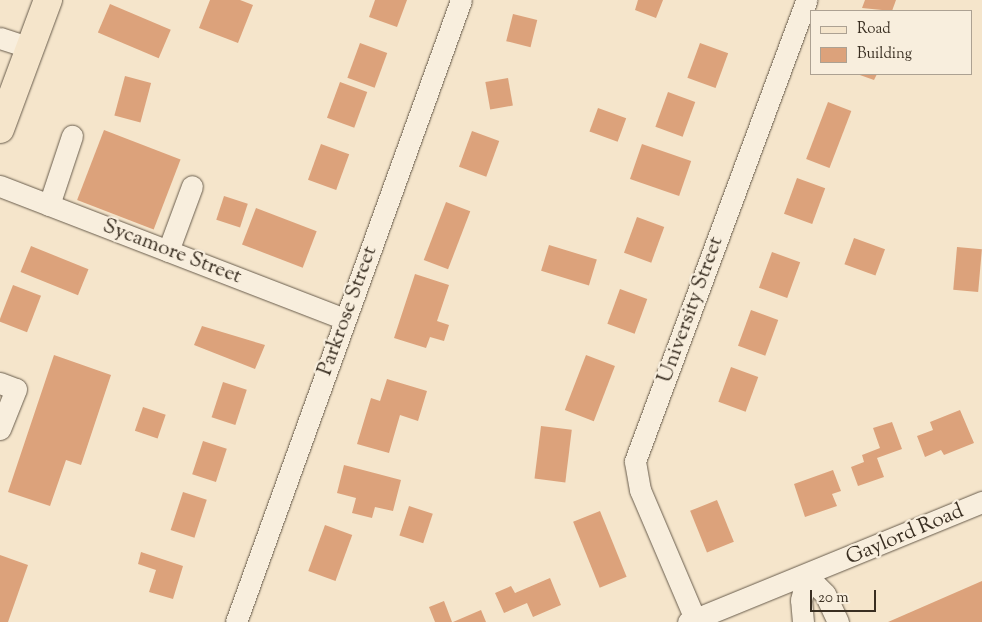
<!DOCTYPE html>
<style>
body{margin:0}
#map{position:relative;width:982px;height:622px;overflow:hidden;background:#f5e5cb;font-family:"Sorts Mill Goudy",serif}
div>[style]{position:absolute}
.building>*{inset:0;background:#dca27b;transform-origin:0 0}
.roads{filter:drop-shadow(0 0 1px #685c4c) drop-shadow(0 0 1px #685c4c)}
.minor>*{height:21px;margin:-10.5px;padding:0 10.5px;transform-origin:10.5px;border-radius:10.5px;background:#f8eedd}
.major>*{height:28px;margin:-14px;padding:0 14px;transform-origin:14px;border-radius:14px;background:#f5e5cb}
span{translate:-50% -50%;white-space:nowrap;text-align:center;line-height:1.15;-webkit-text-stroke:4.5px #f8eedd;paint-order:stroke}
.street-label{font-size:21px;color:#392e21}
.legend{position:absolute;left:810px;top:10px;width:162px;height:65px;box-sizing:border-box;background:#f8eedd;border:1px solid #aca192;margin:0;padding:6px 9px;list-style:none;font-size:15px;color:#392e21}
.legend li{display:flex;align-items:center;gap:10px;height:25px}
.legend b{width:25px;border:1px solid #aca192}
.scale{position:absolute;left:810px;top:590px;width:66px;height:22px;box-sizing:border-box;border:2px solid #392e21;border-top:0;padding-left:6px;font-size:15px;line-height:18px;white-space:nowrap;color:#392e21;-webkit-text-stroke:4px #f8eedd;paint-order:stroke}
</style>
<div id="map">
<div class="building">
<i style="clip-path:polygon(210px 0,240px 0,253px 5px,238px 43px,199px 28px)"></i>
<i style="clip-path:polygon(375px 0,407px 0,397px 27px,369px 17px)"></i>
<i style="clip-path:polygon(638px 0,663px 0,656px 18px,635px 10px)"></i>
<i style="clip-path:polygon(865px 0,896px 0,892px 11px,862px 8px)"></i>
<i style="left:110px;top:4px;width:66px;height:31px;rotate:23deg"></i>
<i style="left:513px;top:14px;width:25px;height:28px;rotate:14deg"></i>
<i style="left:360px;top:43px;width:29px;height:37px;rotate:20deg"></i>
<i style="left:700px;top:43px;width:30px;height:37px;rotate:20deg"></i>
<i style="clip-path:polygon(857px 74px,877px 74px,874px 80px)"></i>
<i style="left:125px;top:76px;width:27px;height:41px;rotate:15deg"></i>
<i style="left:508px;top:78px;width:28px;height:23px;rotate:80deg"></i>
<i style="left:340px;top:82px;width:29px;height:38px;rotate:20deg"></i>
<i style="left:668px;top:92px;width:29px;height:37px;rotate:20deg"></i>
<i style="left:828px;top:102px;width:25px;height:61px;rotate:21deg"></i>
<i style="left:598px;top:108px;width:30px;height:25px;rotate:20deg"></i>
<i style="left:104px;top:130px;width:82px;height:75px;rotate:21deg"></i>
<i style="left:472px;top:131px;width:29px;height:38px;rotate:20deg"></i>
<i style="left:321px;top:144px;width:30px;height:38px;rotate:20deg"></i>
<i style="left:642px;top:144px;width:52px;height:37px;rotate:19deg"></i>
<i style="left:797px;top:178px;width:30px;height:38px;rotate:20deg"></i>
<i style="left:224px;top:196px;width:25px;height:25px;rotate:18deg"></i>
<i style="left:446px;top:202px;width:26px;height:62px;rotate:21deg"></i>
<i style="left:256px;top:208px;width:65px;height:39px;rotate:21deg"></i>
<i style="left:637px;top:217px;width:29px;height:38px;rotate:20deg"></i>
<i style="left:854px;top:238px;width:33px;height:28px;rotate:20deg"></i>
<i style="left:549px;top:245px;width:50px;height:27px;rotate:17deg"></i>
<i style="left:31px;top:246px;width:62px;height:28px;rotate:22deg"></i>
<i style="left:957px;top:247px;width:25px;height:43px;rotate:5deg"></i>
<i style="left:772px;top:252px;width:30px;height:38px;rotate:20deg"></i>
<i style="clip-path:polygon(415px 274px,449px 285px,437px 321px,449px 325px,444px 341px,430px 337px,426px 348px,394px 338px)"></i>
<i style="left:13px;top:285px;width:30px;height:39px;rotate:21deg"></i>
<i style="left:620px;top:289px;width:29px;height:37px;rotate:20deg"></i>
<i style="left:751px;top:310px;width:29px;height:38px;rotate:20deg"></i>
<i style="clip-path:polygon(202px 326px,265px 345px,255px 369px,194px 345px)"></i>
<i style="clip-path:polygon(54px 355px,111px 375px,81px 465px,66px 460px,50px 506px,8px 492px)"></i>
<i style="left:586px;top:355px;width:31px;height:59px;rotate:21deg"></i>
<i style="left:731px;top:367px;width:29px;height:37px;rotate:20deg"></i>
<i style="clip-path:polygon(387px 379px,427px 391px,418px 421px,400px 415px,389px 453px,357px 444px,371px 398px,380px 401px)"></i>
<i style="left:223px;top:382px;width:25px;height:37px;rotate:18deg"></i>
<i style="left:143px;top:407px;width:24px;height:25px;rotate:19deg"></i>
<i style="clip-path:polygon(960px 410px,974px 443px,944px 455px,941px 450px,925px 457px,917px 436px,933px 430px,930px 422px)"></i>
<i style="clip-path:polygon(892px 422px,902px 449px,877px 458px,884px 477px,858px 486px,851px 467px,864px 462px,862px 455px,880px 448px,873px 428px)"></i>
<i style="left:541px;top:426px;width:31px;height:53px;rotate:7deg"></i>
<i style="left:203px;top:441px;width:25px;height:35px;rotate:18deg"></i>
<i style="clip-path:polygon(344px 465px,401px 480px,393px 511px,375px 507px,372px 518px,352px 513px,356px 498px,337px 493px)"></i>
<i style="clip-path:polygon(833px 470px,841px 491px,832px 494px,837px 506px,805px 517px,794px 484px)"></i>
<i style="left:183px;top:492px;width:25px;height:40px;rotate:18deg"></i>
<i style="left:717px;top:500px;width:45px;height:29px;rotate:68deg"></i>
<i style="left:409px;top:506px;width:25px;height:31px;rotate:18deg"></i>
<i style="left:600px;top:511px;width:71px;height:29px;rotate:68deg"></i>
<i style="left:325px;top:525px;width:29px;height:49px;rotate:20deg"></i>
<i style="clip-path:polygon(141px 552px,183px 566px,173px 599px,149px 592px,156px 570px,138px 564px)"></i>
<i style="clip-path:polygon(0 555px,28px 565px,8px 622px,0 622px)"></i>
<i style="clip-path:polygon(550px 578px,561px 605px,533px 617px,527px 603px,504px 613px,495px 593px,511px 586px,515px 593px)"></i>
<i style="clip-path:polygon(982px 581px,982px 622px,888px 622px)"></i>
<i style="clip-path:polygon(444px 601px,452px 622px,435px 622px,429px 607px)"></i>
<i style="clip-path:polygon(481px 610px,486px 622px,453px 622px)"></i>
</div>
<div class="roads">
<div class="minor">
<i style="left:0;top:38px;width:32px;rotate:18deg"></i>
<i style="left:0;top:186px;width:370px;rotate:21.1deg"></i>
<i style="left:49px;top:205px;width:73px;rotate:-71.6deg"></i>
<i style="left:168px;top:251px;width:69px;rotate:-69.7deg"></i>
<i style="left:0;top:383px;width:17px;rotate:21deg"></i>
<i style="left:16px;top:389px;width:43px;rotate:111.8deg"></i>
<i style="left:695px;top:619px;width:140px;rotate:-113.1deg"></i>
<i style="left:640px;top:490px;width:29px;rotate:-100deg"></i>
<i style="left:635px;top:461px;width:492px;rotate:-69.6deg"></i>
<i style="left:236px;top:622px;width:661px;rotate:-70.11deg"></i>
<i style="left:688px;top:622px;width:318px;rotate:-22.2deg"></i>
<i style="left:803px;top:622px;width:22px;rotate:-95deg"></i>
<i style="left:801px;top:600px;width:25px;rotate:-76deg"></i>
<i style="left:807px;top:576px;width:25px;rotate:45deg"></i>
<i style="left:825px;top:594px;width:31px;rotate:65deg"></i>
</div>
<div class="major">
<i style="left:0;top:129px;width:138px;rotate:-69.6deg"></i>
</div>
</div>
<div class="street-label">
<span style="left:172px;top:252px;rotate:21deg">Sycamore Street</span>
<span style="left:691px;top:310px;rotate:-70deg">University Street</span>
<span style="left:348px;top:311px;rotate:-70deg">Parkrose Street</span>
<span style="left:905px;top:535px;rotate:-23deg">Gaylord Road</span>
</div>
<ul class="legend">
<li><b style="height:6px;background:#f5e5cb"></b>Road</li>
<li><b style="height:14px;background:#dca27b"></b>Building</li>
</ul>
<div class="scale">20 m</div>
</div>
